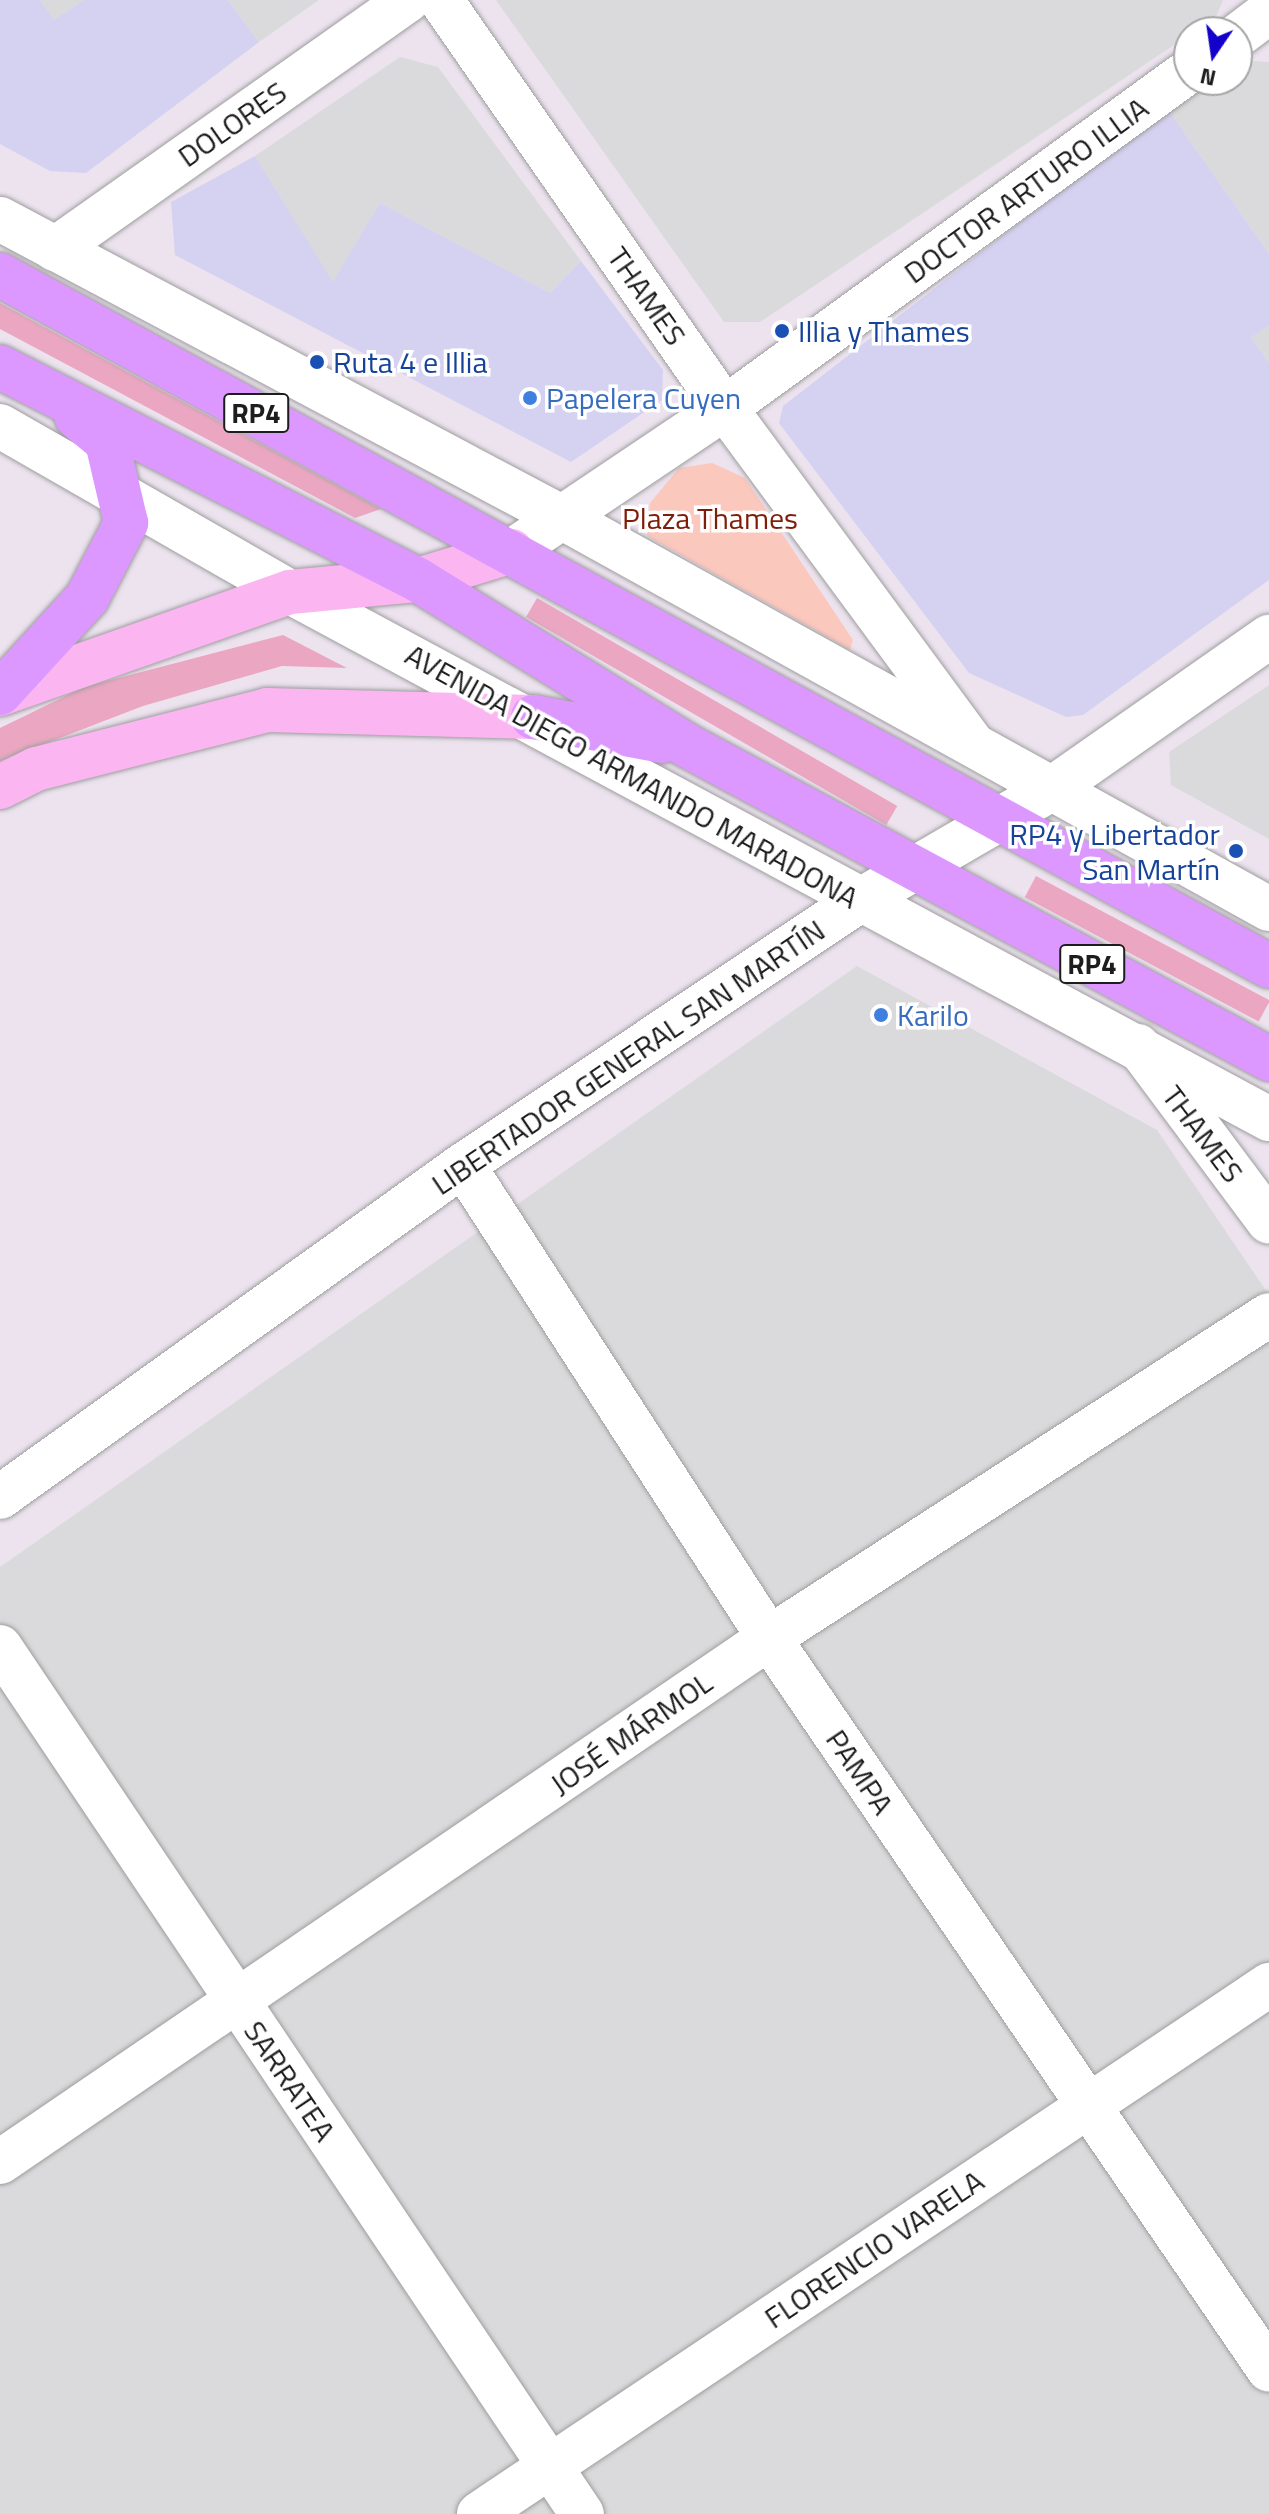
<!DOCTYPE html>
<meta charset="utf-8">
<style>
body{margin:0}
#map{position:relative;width:1269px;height:2514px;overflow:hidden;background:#ece3ef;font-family:"Titillium Web",sans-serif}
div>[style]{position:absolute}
.residential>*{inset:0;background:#dadadc}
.commercial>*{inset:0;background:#d5d1f1}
.grass>*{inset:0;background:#eba7c2;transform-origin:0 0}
.park>*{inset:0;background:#fbc8be}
.roads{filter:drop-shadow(0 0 2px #9e9e9e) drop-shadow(0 0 2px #9e9e9e)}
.minor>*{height:44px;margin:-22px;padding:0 22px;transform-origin:22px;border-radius:22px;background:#fff}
.tertiary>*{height:44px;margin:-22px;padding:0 22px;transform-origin:22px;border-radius:22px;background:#fff}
.secondary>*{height:44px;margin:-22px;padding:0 22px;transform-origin:22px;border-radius:22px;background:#fbb5f1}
.primary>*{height:44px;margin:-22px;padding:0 22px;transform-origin:22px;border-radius:22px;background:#dc98ff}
.dots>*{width:22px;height:22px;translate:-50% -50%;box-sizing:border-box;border:4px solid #fff;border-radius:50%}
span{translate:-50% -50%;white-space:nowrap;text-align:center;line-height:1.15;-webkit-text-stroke:7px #fff;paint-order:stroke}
.shield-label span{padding:2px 6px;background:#fff;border:2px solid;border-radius:6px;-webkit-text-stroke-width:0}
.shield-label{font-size:28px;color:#1d1d1d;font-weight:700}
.street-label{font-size:30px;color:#1d1d1d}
.transit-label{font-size:30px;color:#164399}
.left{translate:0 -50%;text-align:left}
.right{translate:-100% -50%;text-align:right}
.shop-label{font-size:30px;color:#366cbe}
.park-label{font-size:30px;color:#7f1d08}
.north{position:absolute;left:1173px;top:16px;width:80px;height:80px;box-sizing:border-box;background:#fff;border:2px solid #a5a5a5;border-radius:50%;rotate:193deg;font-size:22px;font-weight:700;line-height:32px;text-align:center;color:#1d1d1d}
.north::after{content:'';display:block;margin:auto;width:28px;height:36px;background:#1300cb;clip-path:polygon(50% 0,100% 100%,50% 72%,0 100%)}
</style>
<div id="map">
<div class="residential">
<i style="clip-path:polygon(40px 0,84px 0,54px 21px)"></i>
<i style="clip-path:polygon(228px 0,319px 0,259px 42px)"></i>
<i style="clip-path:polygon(496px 0,1223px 0,1216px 17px,760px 322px,724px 322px)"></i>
<i style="clip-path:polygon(400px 57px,438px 67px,581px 261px,550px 293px,380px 203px,333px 283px,255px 156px)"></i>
<i style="clip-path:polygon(1237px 60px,1269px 62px,1269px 254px,1167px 108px,1207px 80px,1237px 80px)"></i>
<i style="clip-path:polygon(1269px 325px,1269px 363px,1251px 338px)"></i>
<i style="clip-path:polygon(1269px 685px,1269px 839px,1171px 785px,1169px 752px)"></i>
<i style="clip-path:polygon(857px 966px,1157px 1130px,1269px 1295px,1269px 2514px,0 2514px,0 1567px)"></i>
</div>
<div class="commercial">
<i style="clip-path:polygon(0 0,40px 0,54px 20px,84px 0,228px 0,259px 42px,86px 173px,50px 171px,0 144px)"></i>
<i style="clip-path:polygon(1167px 108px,1269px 254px,1269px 325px,1251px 338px,1269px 363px,1269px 580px,1083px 715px,1066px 717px,969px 673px,779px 423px,783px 406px)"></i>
<i style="clip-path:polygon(255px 156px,333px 282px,380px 203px,550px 293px,581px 261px,663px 370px,662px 400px,571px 462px,175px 255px,171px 202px)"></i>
</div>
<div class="grass">
<i style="clip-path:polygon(0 303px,381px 509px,355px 518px,0 329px)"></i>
<i style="left:537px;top:598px;width:416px;height:22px;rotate:30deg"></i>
<i style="clip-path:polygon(283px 635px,347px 668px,282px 666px,143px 706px,0 761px,0 728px,84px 687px)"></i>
<i style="left:1036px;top:876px;width:265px;height:24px;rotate:28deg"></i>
</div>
<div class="park">
<i style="clip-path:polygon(712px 463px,745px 478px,853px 640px,850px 650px,647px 536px,650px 503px,679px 468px)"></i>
</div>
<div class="roads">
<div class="minor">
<i style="left:441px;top:0;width:497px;rotate:55.2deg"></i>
<i style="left:725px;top:408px;width:416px;rotate:53.6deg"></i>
<i style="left:1237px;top:36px;width:40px;rotate:-37deg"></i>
<i style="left:55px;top:249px;width:432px;rotate:-35.2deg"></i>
<i style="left:512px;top:551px;width:257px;rotate:-33.9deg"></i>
<i style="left:725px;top:408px;width:573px;rotate:-35.99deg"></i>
<i style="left:1138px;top:1046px;width:219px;rotate:53.3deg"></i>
<i style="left:463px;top:1165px;width:563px;rotate:57.1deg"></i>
<i style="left:769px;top:1638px;width:886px;rotate:55.66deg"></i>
<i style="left:0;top:1497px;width:570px;rotate:-35.64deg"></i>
<i style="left:463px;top:1165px;width:476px;rotate:-33.7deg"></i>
<i style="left:859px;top:901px;width:225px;rotate:-30.2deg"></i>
<i style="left:1053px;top:788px;width:264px;rotate:-35deg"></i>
<i style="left:0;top:1647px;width:1044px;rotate:56.13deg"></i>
<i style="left:0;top:2162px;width:931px;rotate:-34.27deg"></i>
<i style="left:769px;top:1638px;width:595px;rotate:-32.86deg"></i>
<i style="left:479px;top:2514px;width:951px;rotate:-33.81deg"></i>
</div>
<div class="tertiary">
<i style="left:0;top:219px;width:637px;rotate:27.97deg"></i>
<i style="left:563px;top:518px;width:807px;rotate:28.98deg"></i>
<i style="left:0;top:426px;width:334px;rotate:29.8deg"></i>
<i style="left:290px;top:592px;width:1112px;rotate:28.29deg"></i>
</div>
<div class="secondary">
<i style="left:0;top:694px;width:307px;rotate:-19.4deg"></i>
<i style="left:290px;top:592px;width:129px;rotate:-5.4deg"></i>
<i style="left:418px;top:580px;width:98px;rotate:-17.1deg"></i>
<i style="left:0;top:787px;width:40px;rotate:-26.6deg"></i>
<i style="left:36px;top:769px;width:238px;rotate:-14.3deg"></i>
<i style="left:267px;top:710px;width:266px;rotate:1.5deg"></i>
</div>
<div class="primary">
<i style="left:0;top:275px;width:1445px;rotate:28.57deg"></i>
<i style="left:0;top:367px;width:469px;rotate:27deg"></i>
<i style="left:418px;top:580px;width:317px;rotate:31.6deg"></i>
<i style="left:688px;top:746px;width:660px;rotate:28.31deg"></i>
<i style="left:0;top:693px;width:129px;rotate:-47.5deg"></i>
<i style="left:87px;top:598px;width:85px;rotate:-62.5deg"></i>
<i style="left:126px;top:523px;width:83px;rotate:-103.2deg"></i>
<i style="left:107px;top:442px;width:40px;rotate:-140deg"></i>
<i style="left:533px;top:717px;width:131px;rotate:10.5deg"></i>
</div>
</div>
<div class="dots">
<i style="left:782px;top:331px;background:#1a4fb4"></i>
<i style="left:317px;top:362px;background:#1a4fb4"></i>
<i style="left:530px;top:398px;background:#3f7fe0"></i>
<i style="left:1236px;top:851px;background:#1a4fb4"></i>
<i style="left:881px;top:1015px;background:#3f7fe0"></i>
</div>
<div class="shield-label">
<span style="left:256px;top:413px">RP4</span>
<span style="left:1092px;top:964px">RP4</span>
</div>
<div class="street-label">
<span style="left:232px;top:124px;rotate:-35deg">DOLORES</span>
<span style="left:1026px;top:190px;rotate:-36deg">DOCTOR ARTURO ILLIA</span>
<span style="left:647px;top:296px;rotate:55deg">THAMES</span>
<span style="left:632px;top:776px;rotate:29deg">AVENIDA DIEGO ARMANDO MARADONA</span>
<span style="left:628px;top:1057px;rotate:-34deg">LIBERTADOR GENERAL SAN MARTÍN</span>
<span style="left:1203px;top:1134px;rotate:53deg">THAMES</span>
<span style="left:631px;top:1733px;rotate:-35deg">JOSÉ MÁRMOL</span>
<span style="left:860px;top:1772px;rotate:56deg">PAMPA</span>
<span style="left:290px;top:2081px;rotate:56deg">SARRATEA</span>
<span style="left:874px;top:2249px;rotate:-34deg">FLORENCIO VARELA</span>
</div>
<div class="transit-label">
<span class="left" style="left:798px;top:331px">Illia y Thames</span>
<span class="left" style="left:333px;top:362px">Ruta 4 e Illia</span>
<span class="right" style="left:1220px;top:851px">RP4 y Libertador<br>San Martín</span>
</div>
<div class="shop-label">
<span class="left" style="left:546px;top:398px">Papelera Cuyen</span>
<span class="left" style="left:897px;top:1015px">Karilo</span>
</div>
<div class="park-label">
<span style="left:710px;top:518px">Plaza Thames</span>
</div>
<div class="north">N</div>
</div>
